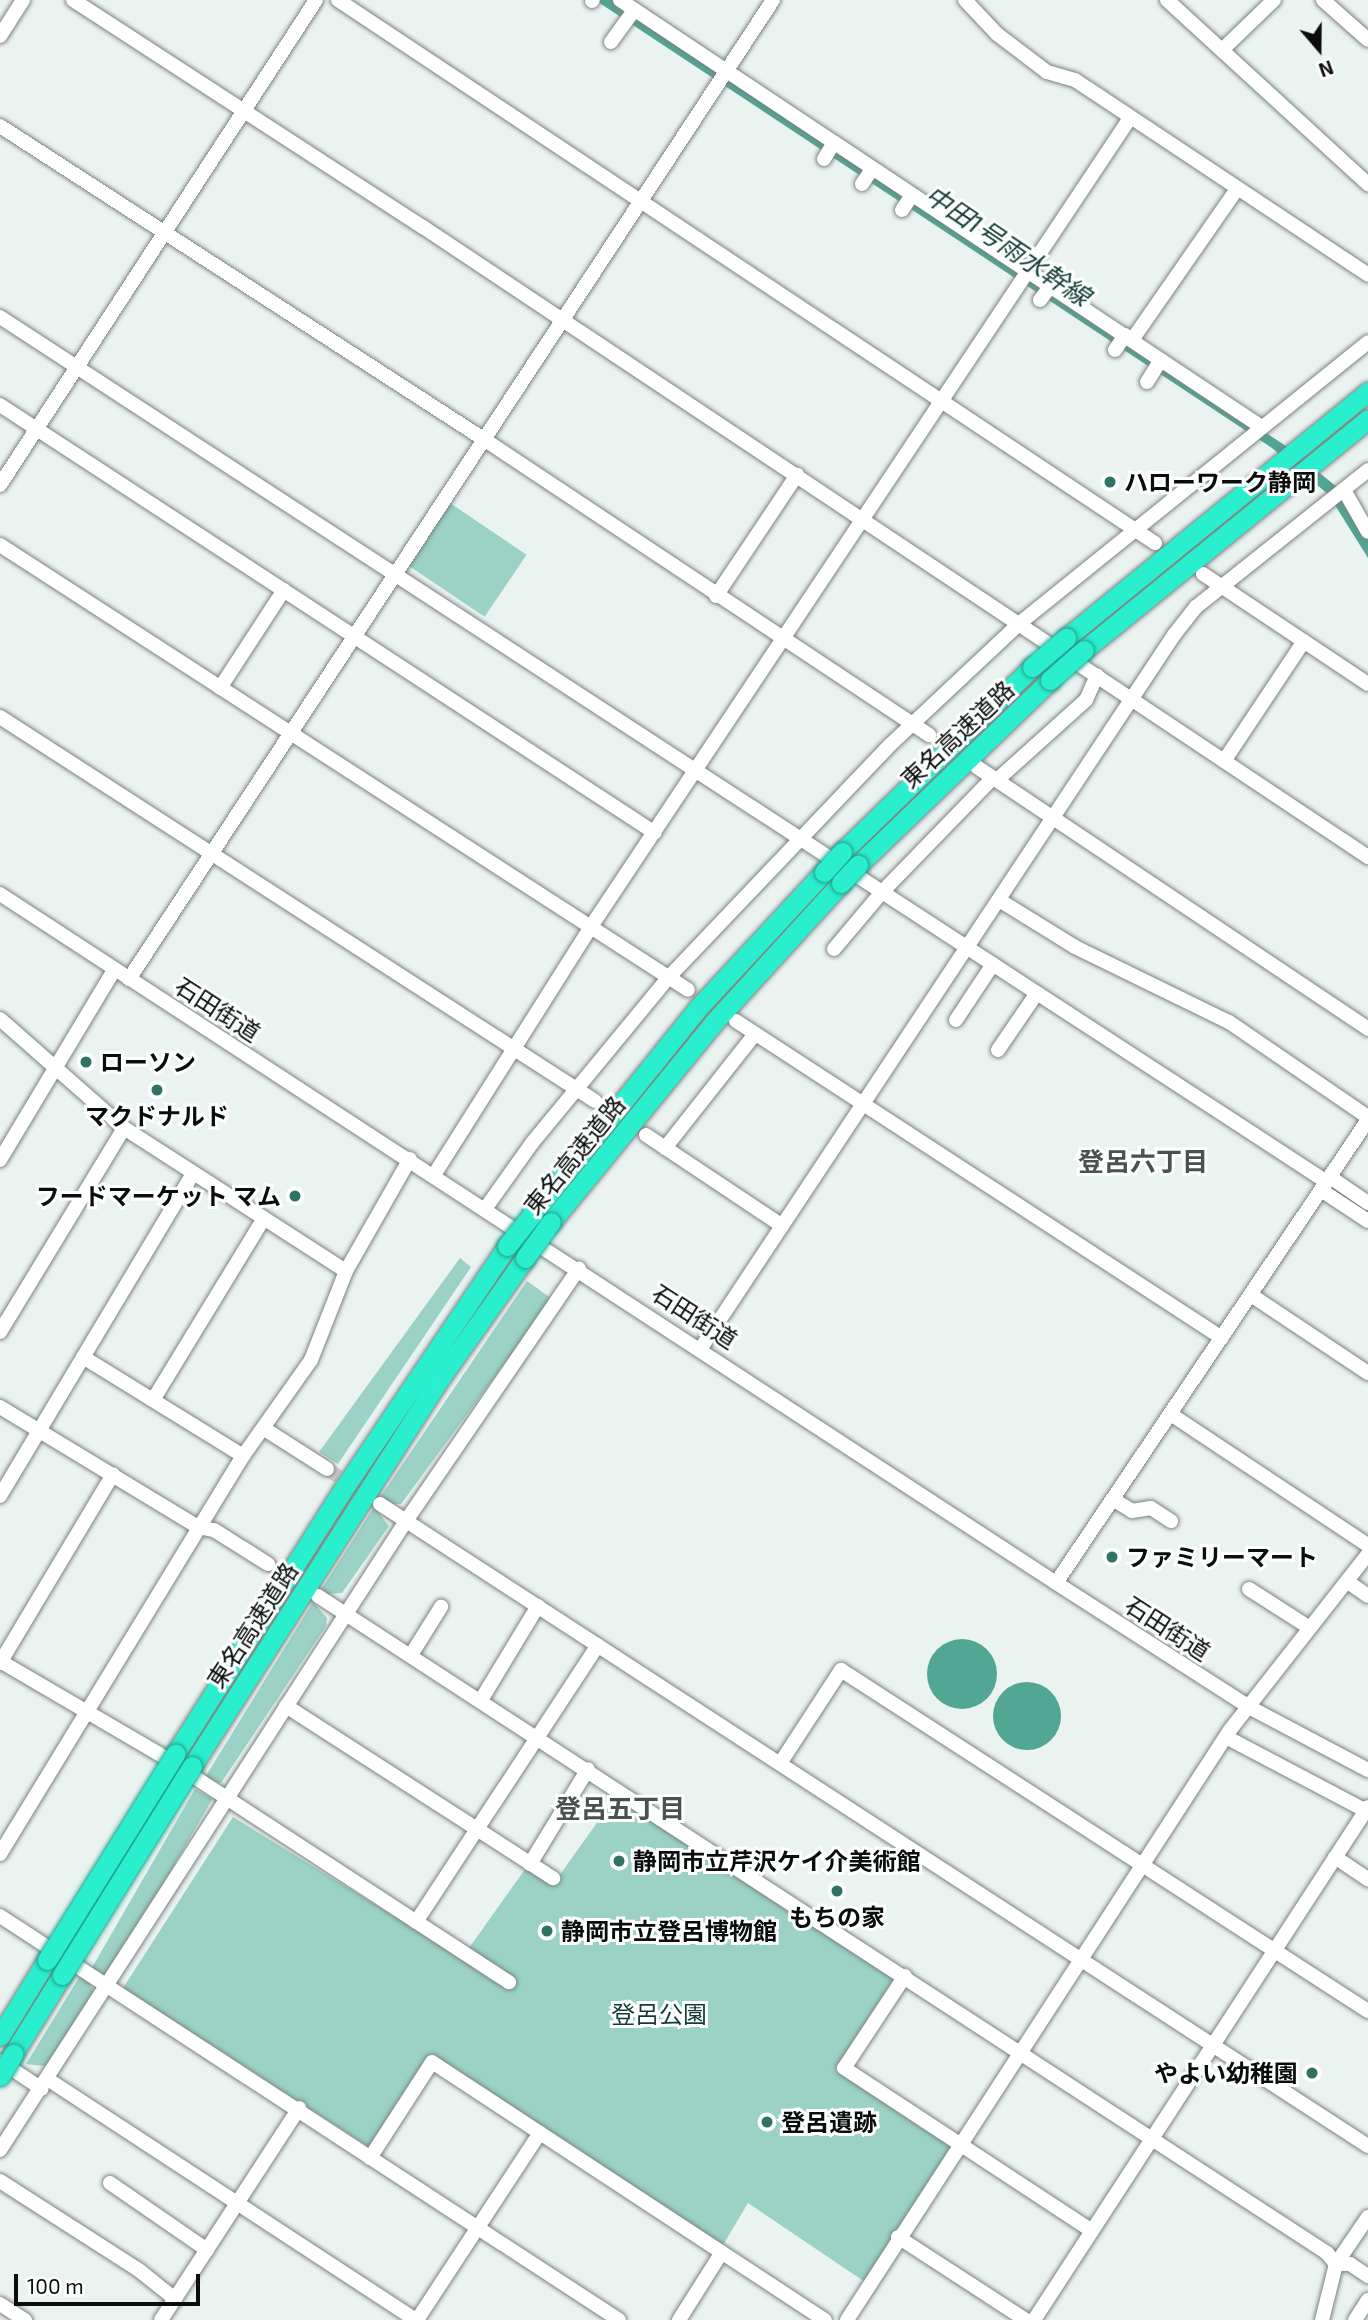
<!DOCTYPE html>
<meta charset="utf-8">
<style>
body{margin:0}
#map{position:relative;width:1368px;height:2320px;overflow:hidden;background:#ebf3f1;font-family:"Exo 2","Noto Sans JP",sans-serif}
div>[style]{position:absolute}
.green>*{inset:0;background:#9bd2c5;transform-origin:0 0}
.water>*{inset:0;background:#51a694}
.round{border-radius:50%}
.minor-tunnel>*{height:14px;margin-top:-7px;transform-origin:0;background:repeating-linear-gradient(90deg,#c9d0cf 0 14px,transparent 0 21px)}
.roads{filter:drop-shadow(0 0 2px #7b8280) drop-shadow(0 0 2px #7b8280)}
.minor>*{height:14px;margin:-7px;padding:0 7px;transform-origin:7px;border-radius:7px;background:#fff}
.highway>*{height:19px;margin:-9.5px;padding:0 9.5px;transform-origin:9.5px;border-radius:9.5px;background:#2aefcf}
.bridges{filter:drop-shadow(0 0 2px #1fa08b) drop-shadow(0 0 2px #1fa08b)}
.highway-bridge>*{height:19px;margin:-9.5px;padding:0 9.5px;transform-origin:9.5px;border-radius:9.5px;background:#2aefcf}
.dots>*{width:19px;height:19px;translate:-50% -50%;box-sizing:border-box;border:4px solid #fdffff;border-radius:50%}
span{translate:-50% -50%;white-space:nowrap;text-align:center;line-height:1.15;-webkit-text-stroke:6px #fdffff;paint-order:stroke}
.poi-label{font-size:24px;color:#0a0d0c;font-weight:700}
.left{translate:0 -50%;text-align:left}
.right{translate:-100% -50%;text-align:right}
.street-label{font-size:24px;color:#0a0d0c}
.park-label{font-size:24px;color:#133b33}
.water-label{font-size:26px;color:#184038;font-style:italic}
.neighbourhood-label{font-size:26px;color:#4a514f;font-weight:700}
.north{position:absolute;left:1284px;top:14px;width:70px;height:70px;-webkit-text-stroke:5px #fdffff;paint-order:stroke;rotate:160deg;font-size:19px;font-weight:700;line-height:28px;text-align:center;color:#0a0d0c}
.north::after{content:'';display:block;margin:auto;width:24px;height:32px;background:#0a0d0c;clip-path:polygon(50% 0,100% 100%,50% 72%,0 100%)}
.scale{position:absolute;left:14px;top:2274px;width:186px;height:32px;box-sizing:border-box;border:4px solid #0a0d0c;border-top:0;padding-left:9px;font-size:21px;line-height:24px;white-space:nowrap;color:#0a0d0c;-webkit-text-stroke:5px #fdffff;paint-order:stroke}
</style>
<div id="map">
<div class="green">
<i style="left:447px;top:501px;width:96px;height:75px;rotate:34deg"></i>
<i style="clip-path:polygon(460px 1258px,471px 1267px,338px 1464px,319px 1452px)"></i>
<i style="clip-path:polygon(527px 1281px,552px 1299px,401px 1504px,393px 1504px,381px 1496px)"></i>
<i style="clip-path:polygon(374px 1507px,389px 1526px,342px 1593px,327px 1594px,321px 1590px)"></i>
<i style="clip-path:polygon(313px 1602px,327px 1618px,326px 1626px,221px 1783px,204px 1779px)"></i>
<i style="left:195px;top:1789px;width:20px;height:206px;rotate:30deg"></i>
<i style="clip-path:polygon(616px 1796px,894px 1978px,835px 2070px,952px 2146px,865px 2282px,748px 2203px,723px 2245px,430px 2054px,369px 2147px,123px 1988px,233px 1817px,462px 1958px,528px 1865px,554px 1883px)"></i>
<i style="clip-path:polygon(80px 1976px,89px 1980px,93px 1992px,51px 2062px,43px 2066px,26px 2064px)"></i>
</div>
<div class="water">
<i style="clip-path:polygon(595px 0,612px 0,1286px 446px,1337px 487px,1368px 536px,1368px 558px,1328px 494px,1272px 448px)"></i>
<i class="round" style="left:927px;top:1639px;width:70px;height:70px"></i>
<i class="round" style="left:993px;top:1682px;width:68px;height:68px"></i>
</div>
<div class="minor-tunnel">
<i style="left:327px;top:1469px;width:55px;rotate:33.1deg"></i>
<i style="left:268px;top:1564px;width:54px;rotate:32.2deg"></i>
</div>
<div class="roads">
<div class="minor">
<i style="left:73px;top:0;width:417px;rotate:33deg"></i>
<i style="left:423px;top:227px;width:1136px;rotate:33.69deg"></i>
<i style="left:338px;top:0;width:981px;rotate:33.61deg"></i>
<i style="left:620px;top:0;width:769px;rotate:33.65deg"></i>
<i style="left:965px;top:0;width:47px;rotate:46.7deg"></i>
<i style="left:997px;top:34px;width:63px;rotate:37.2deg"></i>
<i style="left:1047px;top:72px;width:29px;rotate:16deg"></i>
<i style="left:1075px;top:80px;width:352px;rotate:33.6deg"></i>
<i style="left:1167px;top:0;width:273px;rotate:42.5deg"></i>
<i style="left:1323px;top:0;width:60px;rotate:41.6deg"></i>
<i style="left:592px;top:1px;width:1px;rotate:-45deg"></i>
<i style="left:0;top:36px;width:43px;rotate:-57.4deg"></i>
<i style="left:611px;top:42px;width:39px;rotate:-54deg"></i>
<i style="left:1222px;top:50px;width:72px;rotate:-43.9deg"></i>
<i style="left:0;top:126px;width:574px;rotate:32.92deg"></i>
<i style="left:482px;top:438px;width:537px;rotate:33.6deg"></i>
<i style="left:824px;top:159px;width:17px;rotate:-59deg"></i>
<i style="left:862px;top:184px;width:18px;rotate:-56deg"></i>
<i style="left:902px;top:210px;width:18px;rotate:-56deg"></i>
<i style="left:1040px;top:300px;width:20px;rotate:-53deg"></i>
<i style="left:0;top:317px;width:1584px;rotate:33.1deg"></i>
<i style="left:1132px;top:340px;width:184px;rotate:-55.2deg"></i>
<i style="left:1115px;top:350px;width:18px;rotate:-56deg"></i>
<i style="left:1147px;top:382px;width:26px;rotate:-58deg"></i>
<i style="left:0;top:405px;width:782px;rotate:33.16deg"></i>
<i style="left:0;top:485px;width:579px;rotate:-56.91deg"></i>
<i style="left:1344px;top:490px;width:48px;rotate:60.3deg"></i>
<i style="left:0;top:545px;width:819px;rotate:32.89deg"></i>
<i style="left:1203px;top:574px;width:198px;rotate:33.7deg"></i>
<i style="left:716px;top:596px;width:146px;rotate:-56.2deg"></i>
<i style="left:220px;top:688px;width:117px;rotate:-56.9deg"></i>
<i style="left:0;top:717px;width:708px;rotate:32.84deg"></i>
<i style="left:1224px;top:761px;width:144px;rotate:-56.3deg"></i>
<i style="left:977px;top:767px;width:471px;rotate:33.8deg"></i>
<i style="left:997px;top:780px;width:120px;rotate:-42deg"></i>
<i style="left:1086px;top:700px;width:27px;rotate:-66deg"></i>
<i style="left:0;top:894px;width:1261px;rotate:33.12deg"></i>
<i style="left:1056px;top:1583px;width:229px;rotate:32.7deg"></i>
<i style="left:1249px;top:1707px;width:135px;rotate:27.9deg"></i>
<i style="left:999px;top:900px;width:89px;rotate:31.7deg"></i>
<i style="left:1075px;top:947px;width:171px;rotate:26deg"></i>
<i style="left:1229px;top:1022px;width:168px;rotate:34.4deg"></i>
<i style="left:834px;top:949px;width:75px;rotate:-49.9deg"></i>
<i style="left:882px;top:892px;width:159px;rotate:-45.8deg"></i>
<i style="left:129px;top:979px;width:1172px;rotate:-56.66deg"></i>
<i style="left:0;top:1019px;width:165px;rotate:41.3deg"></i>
<i style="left:124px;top:1128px;width:264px;rotate:32.8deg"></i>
<i style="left:956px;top:1020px;width:67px;rotate:-56.5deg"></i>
<i style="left:736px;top:1021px;width:580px;rotate:33.11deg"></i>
<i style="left:998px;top:1050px;width:69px;rotate:-55.6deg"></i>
<i style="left:646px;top:1135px;width:162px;rotate:33.7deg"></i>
<i style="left:665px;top:1148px;width:145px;rotate:-51.7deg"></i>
<i style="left:0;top:1160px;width:222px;rotate:-59deg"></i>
<i style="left:434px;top:1175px;width:292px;rotate:-57.7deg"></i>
<i style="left:590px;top:928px;width:973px;rotate:-56.31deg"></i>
<i style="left:1330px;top:1177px;width:46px;rotate:34.4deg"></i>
<i style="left:1321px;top:1190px;width:56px;rotate:33.4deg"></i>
<i style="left:485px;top:1209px;width:81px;rotate:-54.5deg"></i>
<i style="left:532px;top:1143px;width:214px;rotate:-50.5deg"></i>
<i style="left:668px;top:978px;width:322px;rotate:-46.4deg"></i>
<i style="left:890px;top:745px;width:178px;rotate:-43.2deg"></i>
<i style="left:1020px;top:623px;width:447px;rotate:-38.9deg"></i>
<i style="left:1251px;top:1295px;width:141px;rotate:33.7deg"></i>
<i style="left:0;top:1332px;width:239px;rotate:-58.7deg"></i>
<i style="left:701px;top:1348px;width:856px;rotate:-56.44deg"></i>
<i style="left:1174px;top:635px;width:36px;rotate:-52deg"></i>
<i style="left:1196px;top:607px;width:220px;rotate:-38.5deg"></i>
<i style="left:83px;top:1357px;width:188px;rotate:31.7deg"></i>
<i style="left:153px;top:1400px;width:213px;rotate:-58.6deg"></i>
<i style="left:0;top:1407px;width:232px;rotate:31.2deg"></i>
<i style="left:198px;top:1527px;width:16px;rotate:11deg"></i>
<i style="left:214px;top:1530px;width:64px;rotate:32.2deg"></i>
<i style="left:1172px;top:1415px;width:235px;rotate:33.6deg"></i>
<i style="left:263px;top:1428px;width:76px;rotate:32.6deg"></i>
<i style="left:0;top:1496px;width:376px;rotate:-59.1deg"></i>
<i style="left:1114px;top:1500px;width:21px;rotate:31deg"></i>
<i style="left:1132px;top:1511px;width:19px;rotate:-9deg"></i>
<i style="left:1151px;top:1508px;width:24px;rotate:33deg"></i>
<i style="left:380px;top:1504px;width:1178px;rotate:33.02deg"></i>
<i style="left:1348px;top:1582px;width:24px;rotate:35deg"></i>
<i style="left:1056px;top:1583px;width:558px;rotate:-56.03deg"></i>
<i style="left:1249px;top:1589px;width:72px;rotate:32.6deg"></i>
<i style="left:318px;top:1596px;width:1204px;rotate:33.07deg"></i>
<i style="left:1327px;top:2253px;width:14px;rotate:51deg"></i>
<i style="left:1336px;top:2264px;width:58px;rotate:104deg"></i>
<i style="left:411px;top:1655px;width:57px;rotate:-58deg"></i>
<i style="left:0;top:1661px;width:184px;rotate:30.3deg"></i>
<i style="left:159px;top:1754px;width:418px;rotate:33.1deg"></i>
<i style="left:0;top:1663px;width:220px;rotate:-59.1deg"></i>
<i style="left:481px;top:1700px;width:110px;rotate:-58.8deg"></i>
<i style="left:286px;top:1706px;width:318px;rotate:32.8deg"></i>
<i style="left:1226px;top:1737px;width:161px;rotate:27.8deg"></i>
<i style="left:781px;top:1762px;width:110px;rotate:-56.9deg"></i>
<i style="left:841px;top:1670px;width:628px;rotate:32.91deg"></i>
<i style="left:0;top:1854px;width:466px;rotate:-58.6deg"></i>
<i style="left:243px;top:1456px;width:118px;rotate:-54.7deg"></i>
<i style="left:311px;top:1360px;width:96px;rotate:-68.5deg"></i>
<i style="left:346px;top:1271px;width:129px;rotate:-60.3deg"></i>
<i style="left:1335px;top:1857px;width:40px;rotate:34deg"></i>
<i style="left:530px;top:1864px;width:111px;rotate:-58.6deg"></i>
<i style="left:0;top:1916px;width:739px;rotate:33.13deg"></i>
<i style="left:416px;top:1922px;width:331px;rotate:-56.7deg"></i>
<i style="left:905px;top:1976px;width:110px;rotate:123.5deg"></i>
<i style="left:844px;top:2068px;width:295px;rotate:33.3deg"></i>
<i style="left:0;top:2061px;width:50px;rotate:33.7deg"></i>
<i style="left:49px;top:2080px;width:439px;rotate:33.2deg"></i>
<i style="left:0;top:2150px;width:749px;rotate:-57.16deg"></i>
<i style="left:406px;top:1521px;width:306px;rotate:-55.6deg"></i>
<i style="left:370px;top:2158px;width:114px;rotate:-57.1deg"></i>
<i style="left:432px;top:2062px;width:470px;rotate:33.3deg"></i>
<i style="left:0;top:2181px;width:166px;rotate:32.7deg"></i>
<i style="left:140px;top:2271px;width:45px;rotate:38.7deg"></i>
<i style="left:110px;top:2183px;width:118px;rotate:34.6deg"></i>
<i style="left:898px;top:2237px;width:153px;rotate:33deg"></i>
<i style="left:1336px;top:2264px;width:57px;rotate:-55.8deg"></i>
<i style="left:1336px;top:2264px;width:14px"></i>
<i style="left:1350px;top:2264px;width:22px;rotate:34deg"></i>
<i style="left:0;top:2304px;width:30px;rotate:33deg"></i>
<i style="left:161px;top:2320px;width:253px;rotate:-56.9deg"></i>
<i style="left:417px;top:2320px;width:224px;rotate:-56.7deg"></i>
<i style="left:679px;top:2320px;width:80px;rotate:-57.7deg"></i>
<i style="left:847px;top:2320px;width:703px;rotate:-57.01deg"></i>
<i style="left:1230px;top:1730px;width:224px;rotate:-51.9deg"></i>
<i style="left:1034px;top:2320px;width:612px;rotate:-56.93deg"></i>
<i style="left:1355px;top:2320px;width:24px;rotate:-57deg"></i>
</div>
<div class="highway">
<i style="left:1066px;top:638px;width:390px;rotate:-39.2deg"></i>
<i style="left:1084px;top:650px;width:366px;rotate:-39.1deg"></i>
<i style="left:842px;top:852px;width:265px;rotate:-44.2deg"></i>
<i style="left:858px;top:865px;width:267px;rotate:-43.9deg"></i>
<i style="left:534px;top:1212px;width:260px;rotate:-51.2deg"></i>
<i style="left:697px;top:1009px;width:187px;rotate:-47.2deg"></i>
<i style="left:551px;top:1222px;width:259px;rotate:-50.8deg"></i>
<i style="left:715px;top:1021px;width:187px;rotate:-47.6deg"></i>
<i style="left:175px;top:1754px;width:312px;rotate:-57.6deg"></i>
<i style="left:342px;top:1491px;width:295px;rotate:-56deg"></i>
<i style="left:192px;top:1766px;width:462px;rotate:-57.4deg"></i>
<i style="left:441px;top:1377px;width:146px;rotate:-54.8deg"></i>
<i style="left:0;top:2036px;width:89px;rotate:-58.3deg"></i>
<i style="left:13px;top:2054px;width:93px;rotate:-58.2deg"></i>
</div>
</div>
<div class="bridges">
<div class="highway-bridge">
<i style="left:1032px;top:667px;width:45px;rotate:-40.5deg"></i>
<i style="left:1050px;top:680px;width:45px;rotate:-41.4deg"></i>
<i style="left:824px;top:872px;width:27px;rotate:-48deg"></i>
<i style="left:841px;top:883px;width:25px;rotate:-47deg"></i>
<i style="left:507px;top:1246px;width:43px;rotate:-51.5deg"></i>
<i style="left:525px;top:1258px;width:44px;rotate:-54.2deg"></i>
<i style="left:47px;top:1960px;width:243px;rotate:-58.1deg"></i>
<i style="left:62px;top:1975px;width:246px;rotate:-58.1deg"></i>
<i style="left:0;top:2076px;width:26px;rotate:-59deg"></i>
</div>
</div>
<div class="dots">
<i style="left:1110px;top:482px;background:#2f7365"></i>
<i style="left:86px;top:1062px;background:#2f7365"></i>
<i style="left:157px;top:1090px;background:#2f7365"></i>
<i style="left:295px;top:1196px;background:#2f7365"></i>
<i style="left:1112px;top:1557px;background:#2f7365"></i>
<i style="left:619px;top:1861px;background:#2f7365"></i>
<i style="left:837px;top:1891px;background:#2f7365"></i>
<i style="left:547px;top:1931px;background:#2f7365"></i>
<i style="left:1312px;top:2073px;background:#2f7365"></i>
<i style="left:767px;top:2122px;background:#2f7365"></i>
</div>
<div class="poi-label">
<span class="left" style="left:1124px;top:482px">ハローワーク静岡</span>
<span class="left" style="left:100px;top:1062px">ローソン</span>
<span style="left:157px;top:1116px">マクドナルド</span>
<span class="right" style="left:281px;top:1196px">フードマーケット マム</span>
<span class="left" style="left:1126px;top:1557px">ファミリーマート</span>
<span class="left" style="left:633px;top:1861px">静岡市立芹沢ケイ介美術館</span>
<span style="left:837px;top:1917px">もちの家</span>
<span class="left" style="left:561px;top:1931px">静岡市立登呂博物館</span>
<span class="right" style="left:1298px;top:2073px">やよい幼稚園</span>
<span class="left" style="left:781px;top:2122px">登呂遺跡</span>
</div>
<div class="street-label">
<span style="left:957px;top:734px;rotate:-43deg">東名高速道路</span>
<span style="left:218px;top:1009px;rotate:33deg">石田街道</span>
<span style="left:574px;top:1155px;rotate:-51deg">東名高速道路</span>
<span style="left:695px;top:1316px;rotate:33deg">石田街道</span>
<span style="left:252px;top:1625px;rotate:-57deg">東名高速道路</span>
<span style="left:1168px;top:1628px;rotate:33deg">石田街道</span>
</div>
<div class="park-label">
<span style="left:659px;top:2014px">登呂公園</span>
</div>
<div class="water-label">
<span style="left:1008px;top:245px;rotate:34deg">中田1号雨水幹線</span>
</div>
<div class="neighbourhood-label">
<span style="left:1143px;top:1161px">登呂六丁目</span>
<span style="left:620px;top:1808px">登呂五丁目</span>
</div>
<div class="north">N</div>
<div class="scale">100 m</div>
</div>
